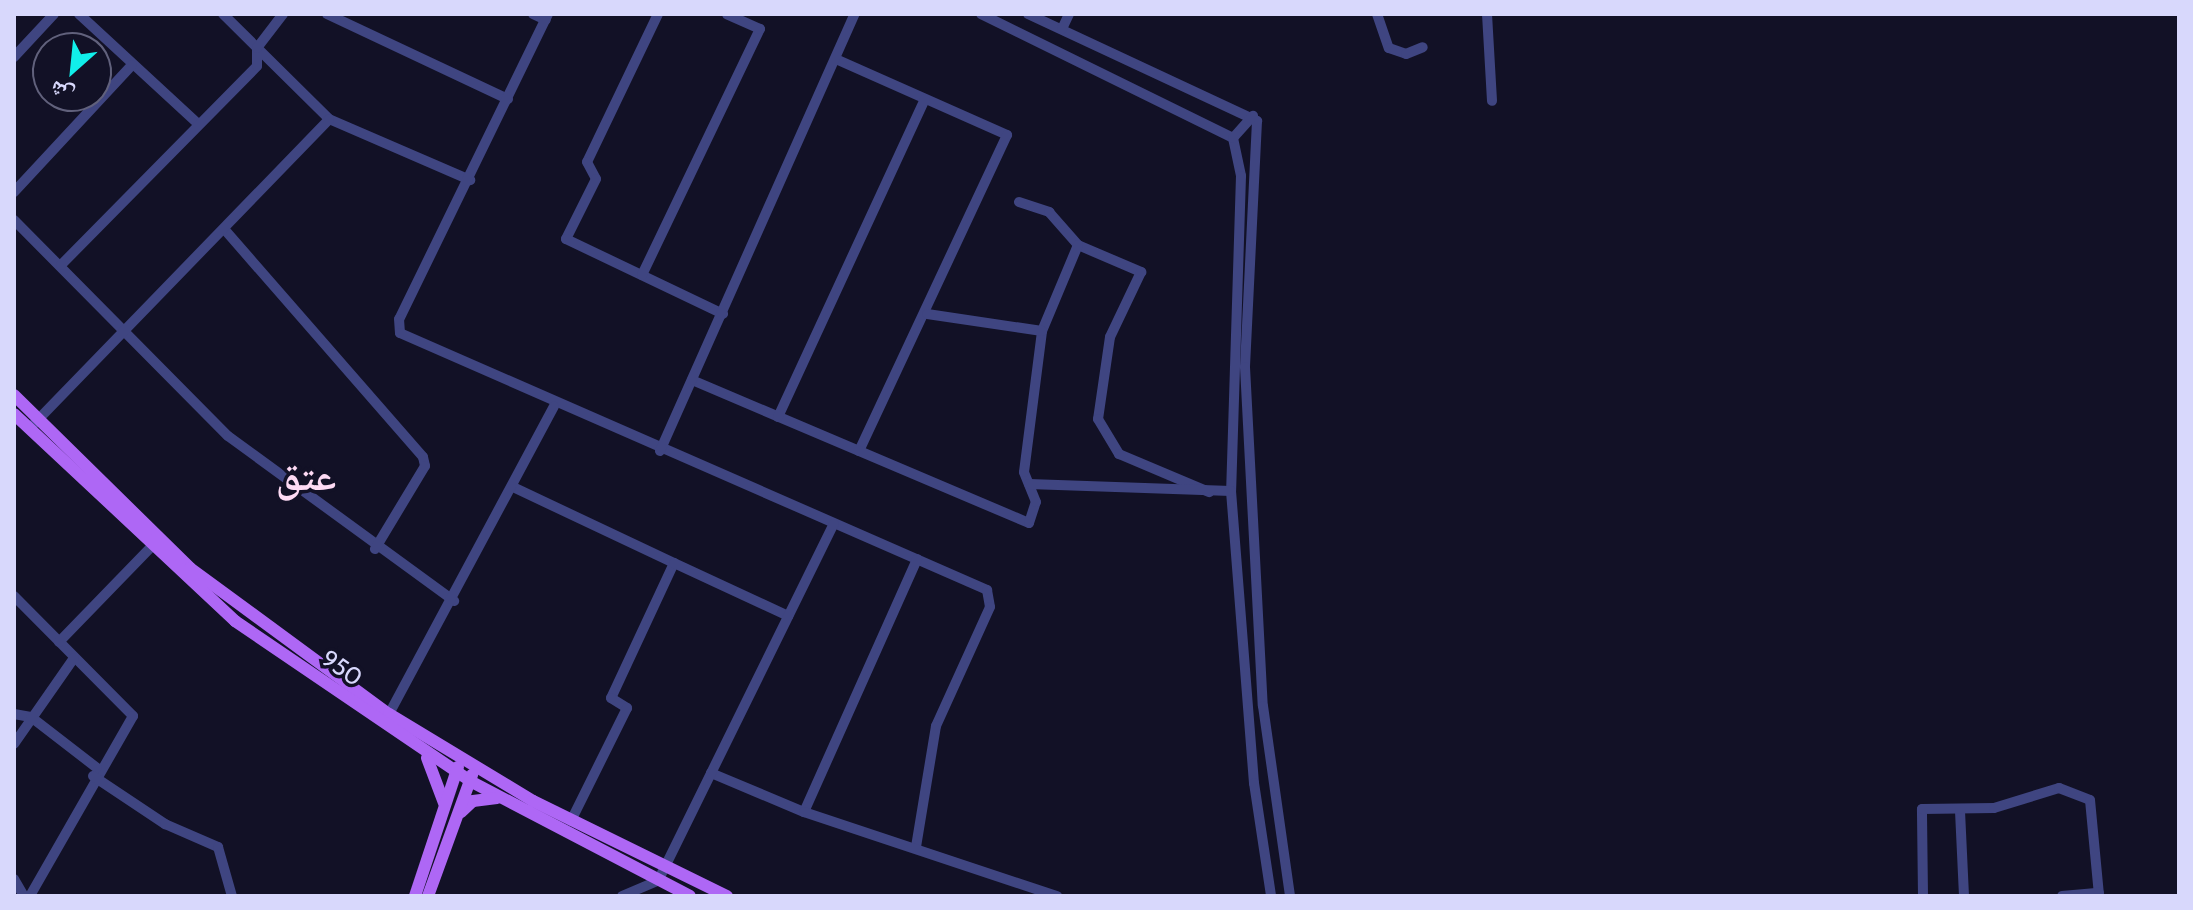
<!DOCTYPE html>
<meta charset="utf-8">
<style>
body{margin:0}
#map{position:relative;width:2193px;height:910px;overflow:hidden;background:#121126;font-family:Cabin,"Noto Naskh Arabic",sans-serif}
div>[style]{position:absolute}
.minor>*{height:10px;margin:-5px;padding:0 5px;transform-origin:5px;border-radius:5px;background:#3f4581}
.major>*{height:12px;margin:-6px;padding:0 6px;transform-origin:6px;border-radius:6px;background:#ae67f5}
span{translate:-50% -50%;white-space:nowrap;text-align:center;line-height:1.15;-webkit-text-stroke:7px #121126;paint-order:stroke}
.street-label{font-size:24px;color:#d8d8fc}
.town-label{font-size:40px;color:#fddaf4;font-weight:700}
.frame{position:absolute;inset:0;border:16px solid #d8d8fc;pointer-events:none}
.north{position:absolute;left:32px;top:32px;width:80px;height:80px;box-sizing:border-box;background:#121126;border:2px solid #61617c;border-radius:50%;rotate:207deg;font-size:22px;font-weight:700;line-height:32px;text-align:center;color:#d8d8fc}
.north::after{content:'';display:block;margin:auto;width:28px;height:36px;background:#11efea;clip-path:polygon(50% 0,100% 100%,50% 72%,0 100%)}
</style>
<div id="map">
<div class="minor">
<i style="left:79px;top:14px;width:161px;rotate:42.7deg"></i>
<i style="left:223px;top:14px;width:149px;rotate:44.7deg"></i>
<i style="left:329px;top:119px;width:154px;rotate:23.4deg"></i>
<i style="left:327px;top:14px;width:200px;rotate:25.2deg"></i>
<i style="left:533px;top:14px;width:14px;rotate:25deg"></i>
<i style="left:548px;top:14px;width:339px;rotate:116deg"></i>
<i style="left:399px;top:319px;width:14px;rotate:86deg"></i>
<i style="left:400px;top:333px;width:641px;rotate:23.64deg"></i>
<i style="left:987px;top:590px;width:17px;rotate:80deg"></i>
<i style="left:990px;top:607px;width:131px;rotate:114.4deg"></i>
<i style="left:936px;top:726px;width:123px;rotate:99.4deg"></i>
<i style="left:658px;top:14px;width:164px;rotate:115.6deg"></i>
<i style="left:587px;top:162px;width:19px;rotate:62deg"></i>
<i style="left:596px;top:179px;width:67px;rotate:116.6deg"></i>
<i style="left:566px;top:239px;width:174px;rotate:25.5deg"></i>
<i style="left:981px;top:14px;width:281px;rotate:26.2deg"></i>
<i style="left:1233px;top:138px;width:39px;rotate:78deg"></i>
<i style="left:1241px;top:176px;width:315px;rotate:91.8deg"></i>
<i style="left:1231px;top:491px;width:293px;rotate:85.5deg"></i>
<i style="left:1254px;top:783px;width:114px;rotate:81.4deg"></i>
<i style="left:1028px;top:14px;width:253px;rotate:25deg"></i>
<i style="left:1257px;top:121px;width:246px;rotate:92.8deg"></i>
<i style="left:1245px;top:367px;width:339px;rotate:87deg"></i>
<i style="left:1263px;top:706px;width:192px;rotate:81.9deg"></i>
<i style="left:1377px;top:14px;width:36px;rotate:71deg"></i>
<i style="left:1389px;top:48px;width:18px;rotate:19deg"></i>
<i style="left:1406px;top:54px;width:18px;rotate:-22deg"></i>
<i style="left:1487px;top:14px;width:87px;rotate:86.7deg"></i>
<i style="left:1062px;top:29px;width:17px;rotate:-65deg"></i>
<i style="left:14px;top:57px;width:59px;rotate:-47.1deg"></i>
<i style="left:838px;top:60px;width:185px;rotate:23.9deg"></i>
<i style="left:1007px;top:135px;width:349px;rotate:115.1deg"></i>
<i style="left:1233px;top:138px;width:30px;rotate:-48deg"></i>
<i style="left:14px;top:192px;width:173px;rotate:-47.1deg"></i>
<i style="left:1019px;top:202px;width:32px;rotate:18deg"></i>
<i style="left:1049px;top:212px;width:44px;rotate:48.7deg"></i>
<i style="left:1078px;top:245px;width:69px;rotate:23.2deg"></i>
<i style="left:1141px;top:272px;width:72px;rotate:115.5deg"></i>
<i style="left:1110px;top:337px;width:83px;rotate:98.3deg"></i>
<i style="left:1098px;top:419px;width:41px;rotate:59deg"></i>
<i style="left:1119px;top:454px;width:98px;rotate:22.9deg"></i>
<i style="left:14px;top:220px;width:304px;rotate:45.3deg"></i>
<i style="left:228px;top:436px;width:280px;rotate:36.1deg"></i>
<i style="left:225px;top:230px;width:301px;rotate:48.9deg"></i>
<i style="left:423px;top:457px;width:9px;rotate:77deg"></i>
<i style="left:425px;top:466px;width:97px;rotate:121.1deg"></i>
<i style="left:61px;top:265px;width:279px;rotate:-45.4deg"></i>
<i style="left:257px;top:66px;width:18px;rotate:-90deg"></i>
<i style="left:257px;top:48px;width:43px;rotate:-52.6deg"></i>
<i style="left:642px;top:275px;width:273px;rotate:-64.4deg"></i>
<i style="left:760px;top:29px;width:36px;rotate:-156deg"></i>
<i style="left:1042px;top:331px;width:93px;rotate:-67.3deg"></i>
<i style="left:692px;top:380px;width:366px;rotate:23deg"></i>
<i style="left:1029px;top:523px;width:22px;rotate:-72deg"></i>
<i style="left:1036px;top:502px;width:32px;rotate:-112deg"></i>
<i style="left:1024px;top:472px;width:142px;rotate:-82.7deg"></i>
<i style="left:1042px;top:331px;width:116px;rotate:-171.6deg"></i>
<i style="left:778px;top:417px;width:350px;rotate:-65.2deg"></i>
<i style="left:29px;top:429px;width:431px;rotate:-45.9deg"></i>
<i style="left:660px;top:451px;width:479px;rotate:-66deg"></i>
<i style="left:1029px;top:484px;width:202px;rotate:2deg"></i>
<i style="left:513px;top:487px;width:178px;rotate:25.3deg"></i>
<i style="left:674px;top:563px;width:149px;rotate:115deg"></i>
<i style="left:611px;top:698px;width:19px;rotate:32deg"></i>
<i style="left:627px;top:708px;width:126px;rotate:116.4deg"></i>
<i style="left:674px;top:563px;width:126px;rotate:24.9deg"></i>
<i style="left:14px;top:596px;width:169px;rotate:45.2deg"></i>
<i style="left:133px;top:716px;width:207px;rotate:119.8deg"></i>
<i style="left:59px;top:642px;width:132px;rotate:-45.9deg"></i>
<i style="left:14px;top:714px;width:17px;rotate:10deg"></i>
<i style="left:31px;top:717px;width:83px;rotate:37.7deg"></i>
<i style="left:389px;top:714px;width:349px;rotate:-61.8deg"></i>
<i style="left:14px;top:744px;width:105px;rotate:-55.1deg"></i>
<i style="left:711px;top:773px;width:101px;rotate:22.8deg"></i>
<i style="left:804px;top:812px;width:277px;rotate:-65.9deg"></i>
<i style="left:93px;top:776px;width:87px;rotate:33.7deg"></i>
<i style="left:165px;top:824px;width:58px;rotate:23.5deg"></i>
<i style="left:218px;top:847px;width:51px;rotate:74.1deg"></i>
<i style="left:1960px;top:811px;width:85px;rotate:87.3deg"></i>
<i style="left:804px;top:812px;width:267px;rotate:18.4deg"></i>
<i style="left:14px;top:879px;width:20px;rotate:60deg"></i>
<i style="left:622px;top:896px;width:39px;rotate:-23deg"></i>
<i style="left:658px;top:881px;width:398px;rotate:-63.8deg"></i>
<i style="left:1923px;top:896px;width:87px;rotate:-90.7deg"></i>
<i style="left:1922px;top:809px;width:72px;rotate:-0.8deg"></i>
<i style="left:1994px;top:808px;width:68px;rotate:-17.1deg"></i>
<i style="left:2059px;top:788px;width:33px;rotate:21deg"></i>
<i style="left:2090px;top:800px;width:96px;rotate:84.6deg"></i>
<i style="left:2062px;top:896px;width:37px;rotate:-5deg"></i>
</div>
<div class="major">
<i style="left:14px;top:395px;width:247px;rotate:44.5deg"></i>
<i style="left:190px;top:568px;width:247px;rotate:36.3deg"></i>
<i style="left:389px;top:714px;width:168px;rotate:31.1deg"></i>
<i style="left:533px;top:801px;width:216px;rotate:26.1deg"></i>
<i style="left:14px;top:414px;width:303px;rotate:43.1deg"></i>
<i style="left:235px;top:621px;width:284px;rotate:34.2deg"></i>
<i style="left:470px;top:781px;width:248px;rotate:27.6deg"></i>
<i style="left:427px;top:758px;width:48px;rotate:69.3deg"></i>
<i style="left:461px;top:812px;width:16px;rotate:-43deg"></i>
<i style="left:473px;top:801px;width:24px;rotate:-7deg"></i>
<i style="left:415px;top:896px;width:136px;rotate:-71.6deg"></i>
<i style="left:428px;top:896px;width:129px;rotate:-70deg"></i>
</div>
<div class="street-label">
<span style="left:342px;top:668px;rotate:35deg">950</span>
</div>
<div class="town-label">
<span style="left:306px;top:476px">عتق</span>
</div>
<div class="frame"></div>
<div class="north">ش</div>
</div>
